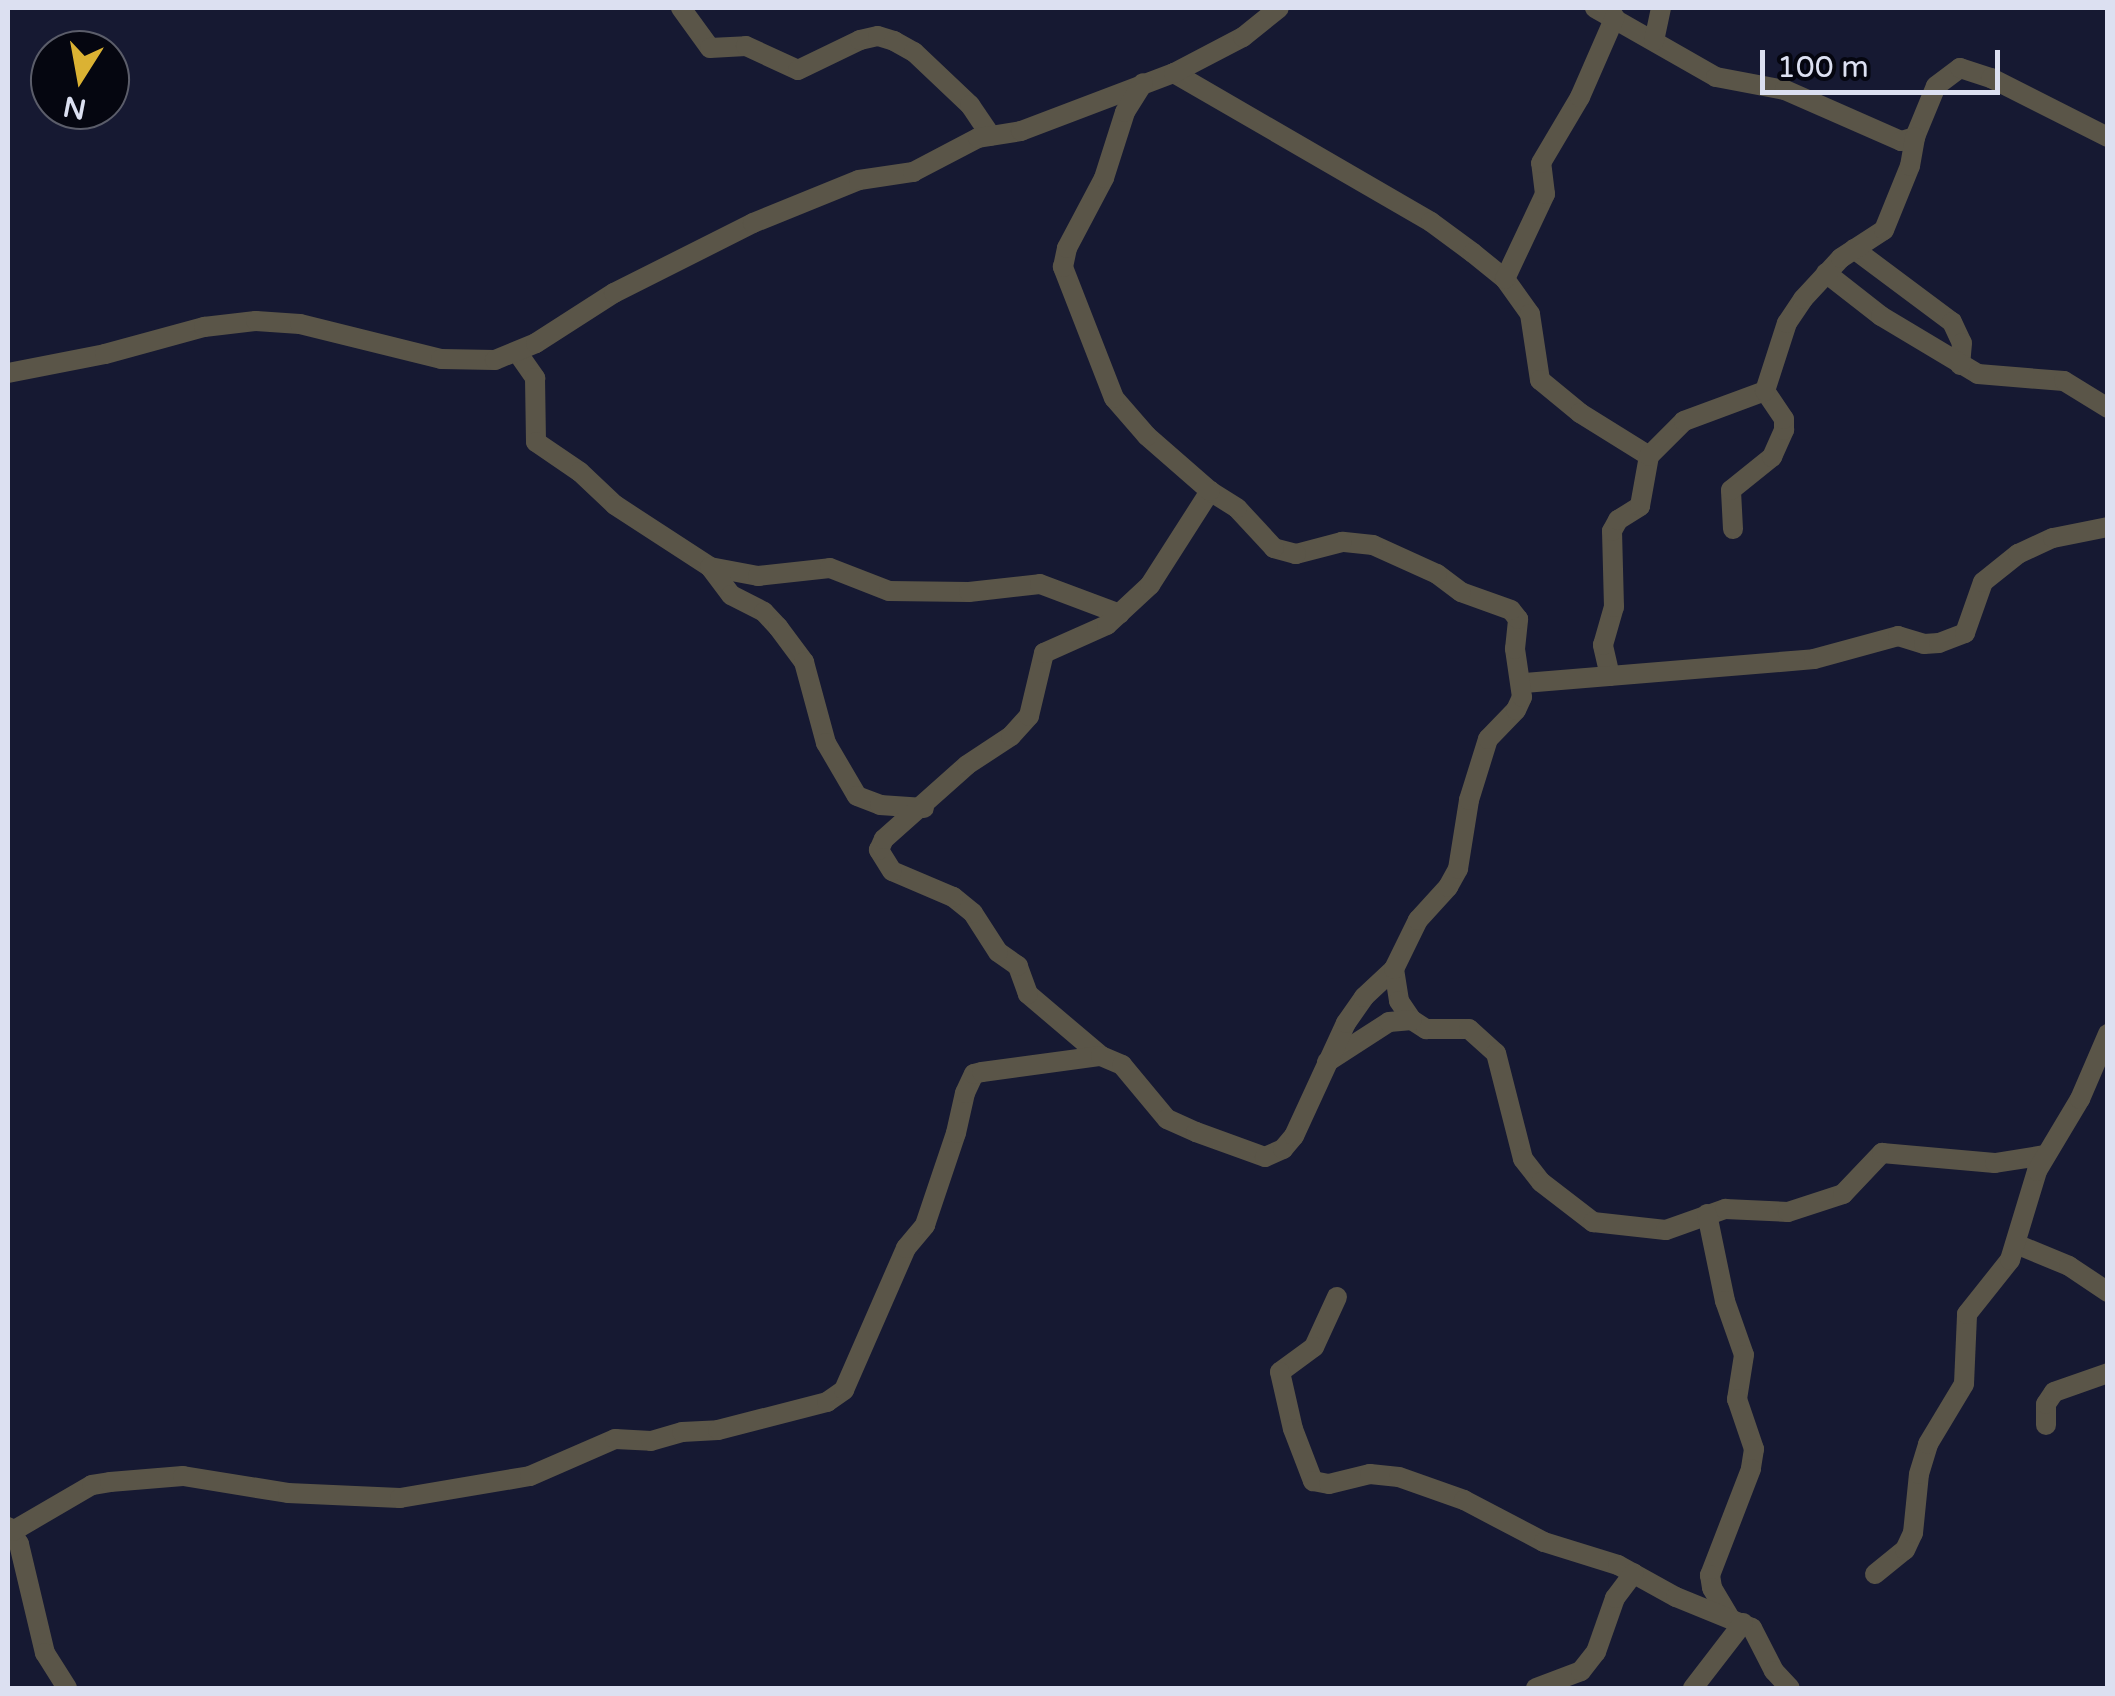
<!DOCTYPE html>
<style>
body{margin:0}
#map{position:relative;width:2115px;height:1696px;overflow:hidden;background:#161932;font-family:"Varela Round",sans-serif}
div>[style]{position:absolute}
.minor>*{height:20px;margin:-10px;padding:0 10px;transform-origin:10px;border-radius:10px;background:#5a5548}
span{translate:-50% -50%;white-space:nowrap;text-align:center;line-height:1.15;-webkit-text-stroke:9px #050610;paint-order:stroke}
.frame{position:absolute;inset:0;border:10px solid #dce0f1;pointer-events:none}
.north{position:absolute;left:30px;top:30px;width:100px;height:100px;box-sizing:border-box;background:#050610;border:2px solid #5b5d6a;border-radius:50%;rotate:191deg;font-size:28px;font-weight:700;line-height:40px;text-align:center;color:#dce0f1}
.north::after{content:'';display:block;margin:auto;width:35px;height:45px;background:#dbb233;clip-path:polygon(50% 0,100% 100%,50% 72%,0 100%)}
.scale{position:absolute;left:1760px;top:50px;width:240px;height:45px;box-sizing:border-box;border:5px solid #dce0f1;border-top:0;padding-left:12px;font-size:30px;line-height:35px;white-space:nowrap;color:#dce0f1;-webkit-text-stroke:8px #050610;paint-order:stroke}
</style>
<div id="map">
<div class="minor">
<i style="left:681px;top:8px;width:49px;rotate:54.1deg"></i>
<i style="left:710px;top:48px;width:36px;rotate:-3deg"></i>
<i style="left:746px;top:46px;width:57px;rotate:24.8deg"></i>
<i style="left:798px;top:70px;width:69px;rotate:-25.8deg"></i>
<i style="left:860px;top:40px;width:18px;rotate:-13deg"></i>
<i style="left:878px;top:36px;width:17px;rotate:17deg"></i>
<i style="left:894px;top:41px;width:23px;rotate:29deg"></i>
<i style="left:914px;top:52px;width:77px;rotate:43.4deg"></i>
<i style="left:970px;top:105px;width:37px;rotate:56deg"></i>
<i style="left:1595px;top:8px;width:139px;rotate:29.7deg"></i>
<i style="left:1716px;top:77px;width:70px;rotate:10.7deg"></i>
<i style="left:1785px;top:90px;width:127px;rotate:23.7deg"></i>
<i style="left:1901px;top:141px;width:15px;rotate:-16deg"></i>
<i style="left:1915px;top:137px;width:55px;rotate:-67.6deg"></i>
<i style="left:1936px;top:86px;width:30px;rotate:-37deg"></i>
<i style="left:1960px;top:68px;width:33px;rotate:18deg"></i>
<i style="left:1991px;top:78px;width:131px;rotate:26.8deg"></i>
<i style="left:1654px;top:41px;width:34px;rotate:-78deg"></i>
<i style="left:1174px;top:73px;width:297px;rotate:30.1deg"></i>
<i style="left:1431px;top:222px;width:52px;rotate:36.4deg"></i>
<i style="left:1473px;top:253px;width:41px;rotate:39.1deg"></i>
<i style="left:1505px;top:279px;width:43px;rotate:54.5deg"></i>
<i style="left:1530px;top:314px;width:67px;rotate:81.4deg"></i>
<i style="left:1540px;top:380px;width:52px;rotate:39.5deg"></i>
<i style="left:1580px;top:413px;width:81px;rotate:31.9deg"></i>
<i style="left:1854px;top:249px;width:122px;rotate:36.7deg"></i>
<i style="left:1952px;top:322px;width:23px;rotate:65deg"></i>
<i style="left:1962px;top:343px;width:22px;rotate:95deg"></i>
<i style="left:1826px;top:273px;width:70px;rotate:38deg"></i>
<i style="left:1881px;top:316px;width:113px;rotate:30.9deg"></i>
<i style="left:1978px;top:374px;width:86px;rotate:4.7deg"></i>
<i style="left:2064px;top:381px;width:52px;rotate:31.5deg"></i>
<i style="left:1505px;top:279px;width:94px;rotate:-64.8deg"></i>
<i style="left:1545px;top:194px;width:31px;rotate:-97deg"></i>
<i style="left:1541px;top:163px;width:77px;rotate:-59.4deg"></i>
<i style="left:1580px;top:97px;width:87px;rotate:-66.4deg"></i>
<i style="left:517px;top:352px;width:32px;rotate:55deg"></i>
<i style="left:535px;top:378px;width:64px;rotate:89.1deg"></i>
<i style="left:536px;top:442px;width:53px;rotate:34.3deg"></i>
<i style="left:580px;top:472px;width:48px;rotate:43.3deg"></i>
<i style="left:615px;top:505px;width:113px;rotate:33.1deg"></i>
<i style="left:710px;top:567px;width:49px;rotate:10.6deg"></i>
<i style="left:758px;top:576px;width:72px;rotate:-6.3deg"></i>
<i style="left:830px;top:568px;width:63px;rotate:21.3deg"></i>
<i style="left:889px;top:591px;width:80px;rotate:0.7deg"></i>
<i style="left:969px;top:592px;width:71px;rotate:-6.4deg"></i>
<i style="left:1040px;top:584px;width:85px;rotate:20.6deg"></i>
<i style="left:8px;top:373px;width:99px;rotate:-11.1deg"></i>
<i style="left:105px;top:354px;width:103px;rotate:-15.3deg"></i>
<i style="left:204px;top:327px;width:52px;rotate:-6.6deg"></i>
<i style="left:256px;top:321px;width:44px;rotate:3.9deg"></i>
<i style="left:300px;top:324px;width:145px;rotate:13.9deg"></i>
<i style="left:441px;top:359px;width:54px;rotate:1.1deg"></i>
<i style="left:495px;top:360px;width:44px;rotate:-22.5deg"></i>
<i style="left:536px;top:343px;width:93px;rotate:-32.7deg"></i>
<i style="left:614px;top:293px;width:156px;rotate:-26.7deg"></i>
<i style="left:753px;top:223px;width:114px;rotate:-22.1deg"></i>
<i style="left:859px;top:180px;width:55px;rotate:-8.4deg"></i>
<i style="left:913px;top:172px;width:73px;rotate:-27.6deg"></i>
<i style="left:978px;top:138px;width:44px;rotate:-9.2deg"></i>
<i style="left:1021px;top:131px;width:164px;rotate:-20.8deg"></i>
<i style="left:1174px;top:73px;width:78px;rotate:-27.6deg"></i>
<i style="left:1243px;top:37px;width:46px;rotate:-38.9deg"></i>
<i style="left:1733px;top:529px;width:39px;rotate:-93deg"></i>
<i style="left:1731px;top:490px;width:53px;rotate:-38.8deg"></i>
<i style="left:1772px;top:457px;width:30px;rotate:-66deg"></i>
<i style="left:1784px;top:430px;width:11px;rotate:-90deg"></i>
<i style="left:1784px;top:419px;width:34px;rotate:-124deg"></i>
<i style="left:710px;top:567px;width:35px;rotate:53deg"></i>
<i style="left:731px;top:595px;width:37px;rotate:27deg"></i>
<i style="left:764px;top:612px;width:21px;rotate:47deg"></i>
<i style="left:778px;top:627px;width:44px;rotate:53.4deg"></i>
<i style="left:804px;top:662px;width:84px;rotate:74.8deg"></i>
<i style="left:826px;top:743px;width:61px;rotate:59.7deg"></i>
<i style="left:857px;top:796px;width:25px;rotate:21deg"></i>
<i style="left:880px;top:805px;width:44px;rotate:3.9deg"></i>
<i style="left:1610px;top:676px;width:32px;rotate:-103deg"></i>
<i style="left:1603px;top:645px;width:40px;rotate:-74deg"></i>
<i style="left:1614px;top:607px;width:76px;rotate:-91.5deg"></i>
<i style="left:1612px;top:531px;width:13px;rotate:-61deg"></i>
<i style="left:1618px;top:520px;width:26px;rotate:-32deg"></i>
<i style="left:1640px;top:506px;width:51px;rotate:-79.8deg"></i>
<i style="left:1649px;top:456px;width:49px;rotate:-45deg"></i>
<i style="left:1684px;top:421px;width:86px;rotate:-20.3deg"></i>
<i style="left:1765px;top:391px;width:71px;rotate:-72.1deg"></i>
<i style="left:1787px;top:323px;width:29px;rotate:-56deg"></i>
<i style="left:1803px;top:299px;width:56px;rotate:-47.2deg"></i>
<i style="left:1841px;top:258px;width:51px;rotate:-33.1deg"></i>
<i style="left:1884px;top:230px;width:69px;rotate:-67.9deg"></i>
<i style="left:1910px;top:166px;width:29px;rotate:-80deg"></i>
<i style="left:1524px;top:683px;width:291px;rotate:-4.7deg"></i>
<i style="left:1814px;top:659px;width:87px;rotate:-15.3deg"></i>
<i style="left:1898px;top:636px;width:27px;rotate:17deg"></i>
<i style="left:1924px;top:644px;width:15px;rotate:-4deg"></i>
<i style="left:1939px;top:643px;width:28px;rotate:-21deg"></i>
<i style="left:1965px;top:633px;width:54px;rotate:-70.6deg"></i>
<i style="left:1983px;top:582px;width:45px;rotate:-38.7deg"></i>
<i style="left:2018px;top:554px;width:38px;rotate:-25deg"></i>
<i style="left:2053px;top:538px;width:56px;rotate:-11.3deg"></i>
<i style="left:1394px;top:969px;width:32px;rotate:81deg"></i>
<i style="left:1399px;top:1001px;width:23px;rotate:56deg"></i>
<i style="left:1412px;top:1020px;width:17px;rotate:33deg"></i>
<i style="left:1426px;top:1029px;width:43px"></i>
<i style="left:1469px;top:1029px;width:36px;rotate:42deg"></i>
<i style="left:1496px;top:1053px;width:109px;rotate:75.7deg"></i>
<i style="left:1523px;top:1159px;width:29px;rotate:52deg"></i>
<i style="left:1541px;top:1182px;width:66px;rotate:37.6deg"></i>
<i style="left:1593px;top:1222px;width:73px;rotate:6.3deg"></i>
<i style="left:1666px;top:1230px;width:63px;rotate:-19.6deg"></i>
<i style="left:1725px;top:1209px;width:63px;rotate:2.7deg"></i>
<i style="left:1788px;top:1212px;width:58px;rotate:-18.1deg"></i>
<i style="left:1843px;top:1194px;width:57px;rotate:-46.4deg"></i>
<i style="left:1882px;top:1153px;width:113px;rotate:5.1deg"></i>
<i style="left:1995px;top:1163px;width:51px;rotate:-9.1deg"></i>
<i style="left:1101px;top:1056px;width:96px;rotate:-139.7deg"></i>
<i style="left:1028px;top:994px;width:30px;rotate:-110deg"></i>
<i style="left:1018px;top:966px;width:24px;rotate:-145deg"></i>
<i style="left:998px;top:952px;width:46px;rotate:-122.7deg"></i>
<i style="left:973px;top:913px;width:26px;rotate:-141deg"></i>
<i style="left:953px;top:897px;width:66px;rotate:-156.9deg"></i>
<i style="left:892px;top:871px;width:25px;rotate:-122deg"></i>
<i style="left:879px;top:850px;width:12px;rotate:-66deg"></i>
<i style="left:884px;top:839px;width:111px;rotate:-41.7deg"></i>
<i style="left:967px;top:765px;width:53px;rotate:-33.4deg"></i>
<i style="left:1011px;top:736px;width:27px;rotate:-48deg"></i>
<i style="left:1029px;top:716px;width:65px;rotate:-76.6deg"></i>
<i style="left:1044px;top:653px;width:69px;rotate:-24deg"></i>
<i style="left:1107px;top:625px;width:59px;rotate:-42.9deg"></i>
<i style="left:1150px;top:585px;width:112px;rotate:-57.4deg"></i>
<i style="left:1327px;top:1062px;width:74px;rotate:-32.8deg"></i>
<i style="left:1389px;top:1022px;width:23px;rotate:-5deg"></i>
<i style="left:1707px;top:1214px;width:89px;rotate:78.3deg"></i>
<i style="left:1725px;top:1301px;width:57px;rotate:70.6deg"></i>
<i style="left:1744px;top:1355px;width:45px;rotate:99deg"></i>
<i style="left:1737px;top:1399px;width:53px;rotate:71.2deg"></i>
<i style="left:1754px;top:1449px;width:20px;rotate:99deg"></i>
<i style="left:1751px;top:1469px;width:114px;rotate:111.1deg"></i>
<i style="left:1710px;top:1575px;width:13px;rotate:81deg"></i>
<i style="left:1712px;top:1588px;width:33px;rotate:59deg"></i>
<i style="left:2016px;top:1244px;width:57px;rotate:22.5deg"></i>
<i style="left:2069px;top:1266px;width:47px;rotate:33.7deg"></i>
<i style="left:1337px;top:1297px;width:55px;rotate:114.7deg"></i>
<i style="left:1314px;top:1347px;width:42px;rotate:143.7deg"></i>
<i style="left:1280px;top:1372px;width:58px;rotate:77.2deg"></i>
<i style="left:1293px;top:1429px;width:56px;rotate:69deg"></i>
<i style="left:1313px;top:1481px;width:16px;rotate:11deg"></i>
<i style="left:1329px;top:1484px;width:42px;rotate:-13.7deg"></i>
<i style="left:1370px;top:1474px;width:29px;rotate:6deg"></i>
<i style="left:1399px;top:1477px;width:69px;rotate:19.5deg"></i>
<i style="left:1464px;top:1500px;width:90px;rotate:27.7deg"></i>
<i style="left:1544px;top:1542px;width:77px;rotate:17.3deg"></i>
<i style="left:1618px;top:1565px;width:66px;rotate:28.9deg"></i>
<i style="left:1676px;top:1597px;width:82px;rotate:22.2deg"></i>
<i style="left:1752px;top:1628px;width:48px;rotate:62.9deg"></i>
<i style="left:1774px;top:1671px;width:23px;rotate:47deg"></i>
<i style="left:2046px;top:1425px;width:21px;rotate:-90deg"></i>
<i style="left:2046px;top:1404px;width:14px;rotate:-56deg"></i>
<i style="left:2054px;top:1392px;width:57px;rotate:-19.4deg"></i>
<i style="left:8px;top:1527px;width:20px;rotate:57deg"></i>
<i style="left:19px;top:1544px;width:112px;rotate:76.6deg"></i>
<i style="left:45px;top:1653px;width:41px;rotate:57.8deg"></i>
<i style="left:13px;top:1531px;width:91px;rotate:-30.2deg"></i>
<i style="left:92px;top:1485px;width:18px;rotate:-9deg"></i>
<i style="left:110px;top:1482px;width:73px;rotate:-4.7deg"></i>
<i style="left:183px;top:1476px;width:106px;rotate:9.2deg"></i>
<i style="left:288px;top:1493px;width:112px;rotate:2.6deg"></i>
<i style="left:400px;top:1498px;width:132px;rotate:-9.6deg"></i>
<i style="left:530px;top:1476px;width:93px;rotate:-23.5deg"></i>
<i style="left:615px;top:1439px;width:36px;rotate:3deg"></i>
<i style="left:651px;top:1441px;width:32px;rotate:-16deg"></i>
<i style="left:682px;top:1432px;width:36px;rotate:-3deg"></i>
<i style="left:718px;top:1430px;width:113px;rotate:-14.4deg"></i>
<i style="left:827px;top:1402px;width:21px;rotate:-35deg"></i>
<i style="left:844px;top:1390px;width:155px;rotate:-66.4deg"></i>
<i style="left:906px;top:1248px;width:30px;rotate:-50deg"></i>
<i style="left:925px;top:1225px;width:97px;rotate:-71.4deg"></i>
<i style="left:956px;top:1133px;width:41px;rotate:-77.3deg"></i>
<i style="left:965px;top:1093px;width:21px;rotate:-65deg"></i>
<i style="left:974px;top:1074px;width:8px;rotate:-14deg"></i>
<i style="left:982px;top:1072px;width:120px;rotate:-7.7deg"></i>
<i style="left:1101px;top:1056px;width:23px;rotate:23deg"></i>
<i style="left:1122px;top:1065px;width:70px;rotate:50.2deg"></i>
<i style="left:1167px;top:1119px;width:32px;rotate:24deg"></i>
<i style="left:1196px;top:1132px;width:73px;rotate:19.9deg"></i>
<i style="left:1265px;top:1157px;width:20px;rotate:-24deg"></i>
<i style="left:1283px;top:1149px;width:17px;rotate:-50deg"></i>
<i style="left:1294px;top:1136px;width:124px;rotate:-65.3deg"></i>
<i style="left:1346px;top:1023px;width:32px;rotate:-55deg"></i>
<i style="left:1364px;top:997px;width:41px;rotate:-43deg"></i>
<i style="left:1394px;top:969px;width:55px;rotate:-63.9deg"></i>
<i style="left:1418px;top:920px;width:45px;rotate:-47.7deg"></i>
<i style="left:1448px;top:887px;width:21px;rotate:-61deg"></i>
<i style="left:1458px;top:869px;width:70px;rotate:-80.9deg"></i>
<i style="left:1469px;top:800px;width:64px;rotate:-72.7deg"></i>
<i style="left:1488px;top:739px;width:40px;rotate:-46deg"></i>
<i style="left:1516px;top:710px;width:14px;rotate:-65deg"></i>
<i style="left:1522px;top:697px;width:49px;rotate:-98.3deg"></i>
<i style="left:1515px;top:649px;width:30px;rotate:-84deg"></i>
<i style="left:1518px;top:619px;width:11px;rotate:-128deg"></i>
<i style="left:1511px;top:610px;width:53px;rotate:-160.2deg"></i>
<i style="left:1461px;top:592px;width:30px;rotate:-143deg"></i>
<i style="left:1437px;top:574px;width:70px;rotate:-155.6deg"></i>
<i style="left:1373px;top:545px;width:31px;rotate:-174deg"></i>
<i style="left:1342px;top:542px;width:48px;rotate:165.4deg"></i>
<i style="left:1296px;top:554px;width:23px;rotate:-165deg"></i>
<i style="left:1274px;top:548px;width:54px;rotate:-132.8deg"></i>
<i style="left:1237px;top:508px;width:32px;rotate:-148deg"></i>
<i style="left:1210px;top:491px;width:84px;rotate:-138.9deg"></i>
<i style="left:1147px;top:436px;width:50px;rotate:-131deg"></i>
<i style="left:1114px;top:398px;width:141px;rotate:-111.3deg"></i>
<i style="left:1063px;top:267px;width:19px;rotate:-78deg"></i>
<i style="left:1067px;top:248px;width:79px;rotate:-62.1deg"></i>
<i style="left:1104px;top:178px;width:69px;rotate:-72.3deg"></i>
<i style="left:1125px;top:112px;width:34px;rotate:-58deg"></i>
<i style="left:1875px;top:1574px;width:38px;rotate:-39deg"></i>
<i style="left:1905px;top:1550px;width:19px;rotate:-65deg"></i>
<i style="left:1913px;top:1533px;width:59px;rotate:-84.2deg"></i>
<i style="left:1919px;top:1474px;width:31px;rotate:-73deg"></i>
<i style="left:1928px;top:1444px;width:70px;rotate:-59deg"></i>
<i style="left:1964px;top:1384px;width:70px;rotate:-87.5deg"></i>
<i style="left:1967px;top:1314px;width:69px;rotate:-51.5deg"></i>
<i style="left:2010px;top:1260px;width:93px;rotate:-73.1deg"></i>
<i style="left:2037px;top:1171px;width:84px;rotate:-59.2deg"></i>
<i style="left:2080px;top:1099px;width:71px;rotate:-66.7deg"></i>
<i style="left:1536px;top:1688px;width:48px;rotate:-20.7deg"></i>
<i style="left:1581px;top:1671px;width:24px;rotate:-52deg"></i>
<i style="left:1596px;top:1652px;width:57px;rotate:-70.6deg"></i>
<i style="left:1615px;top:1598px;width:31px;rotate:-53deg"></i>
<i style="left:1693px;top:1688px;width:82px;rotate:-52.4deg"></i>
</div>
<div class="frame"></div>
<div class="north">N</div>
<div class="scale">100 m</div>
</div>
